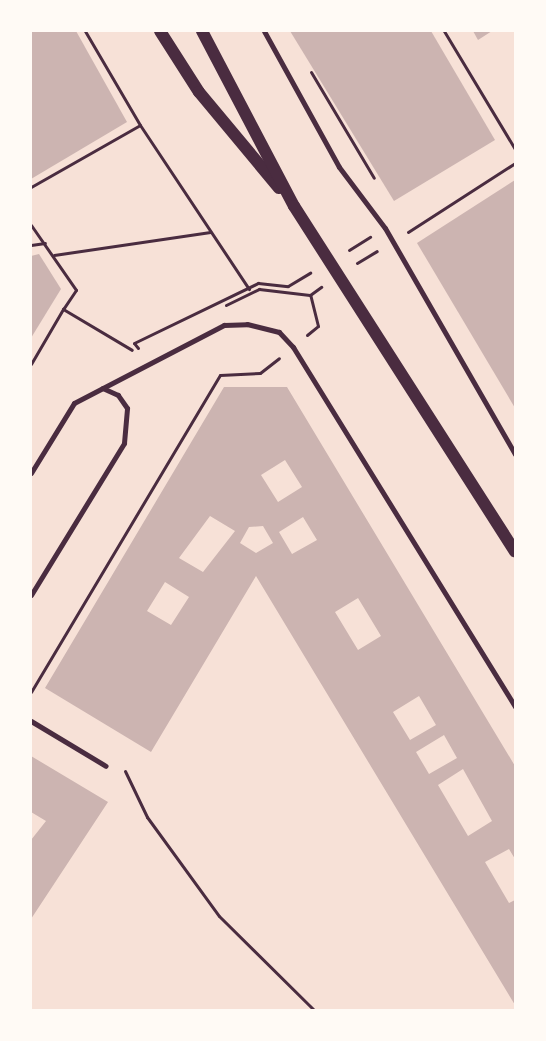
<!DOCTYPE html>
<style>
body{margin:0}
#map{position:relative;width:546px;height:1041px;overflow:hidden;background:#f7e1d7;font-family:"DejaVu Sans",sans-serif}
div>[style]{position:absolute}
.building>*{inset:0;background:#ccb4b1}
.path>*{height:3px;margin:-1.5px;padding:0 1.5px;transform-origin:1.5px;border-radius:1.5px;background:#4a2c40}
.minor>*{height:5px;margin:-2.5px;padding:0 2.5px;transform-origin:2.5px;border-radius:2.5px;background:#4a2c40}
.primary>*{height:12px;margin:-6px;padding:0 6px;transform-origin:6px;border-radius:6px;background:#4a2c40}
span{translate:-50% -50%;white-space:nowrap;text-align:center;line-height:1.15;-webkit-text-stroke:4.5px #fffaf5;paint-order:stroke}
.frame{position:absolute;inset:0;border:32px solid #fffaf5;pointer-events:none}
</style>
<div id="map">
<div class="building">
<i style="clip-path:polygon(31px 31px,76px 31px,127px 122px,31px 179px)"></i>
<i style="clip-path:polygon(290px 31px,431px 31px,495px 140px,394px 201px)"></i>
<i style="clip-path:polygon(473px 31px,492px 31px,478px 40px)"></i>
<i style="clip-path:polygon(515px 180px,515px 408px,417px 243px)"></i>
<i style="clip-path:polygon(39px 254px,61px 289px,31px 338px,31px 256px)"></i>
<i style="clip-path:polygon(evenodd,224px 387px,287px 387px,515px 766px,515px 859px,509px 849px,485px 862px,509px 903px,515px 900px,515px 1005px,256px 576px,151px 752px,45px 688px,224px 387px,285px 460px,302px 487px,278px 502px,261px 475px,285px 460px,224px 387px,210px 516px,235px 531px,203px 572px,179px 558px,210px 516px,224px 387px,303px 517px,317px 540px,292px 554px,279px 532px,303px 517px,224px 387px,263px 526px,273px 543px,256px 553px,240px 543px,249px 527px,263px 526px,224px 387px,165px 582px,189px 597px,171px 625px,147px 611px,165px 582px,224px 387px,358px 598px,381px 636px,358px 650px,335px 612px,358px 598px,224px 387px,419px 696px,436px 725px,410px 740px,393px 712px,419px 696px,224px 387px,444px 735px,457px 758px,429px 774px,416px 752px,444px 735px,224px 387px,463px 769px,492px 821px,468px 836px,438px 785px,463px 769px)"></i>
<i style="clip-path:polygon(31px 756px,108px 802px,31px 919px,31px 840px,46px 821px,31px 812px)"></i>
</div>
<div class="path">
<i style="left:444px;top:31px;width:138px;rotate:59deg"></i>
<i style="left:311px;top:72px;width:123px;rotate:59.3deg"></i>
<i style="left:140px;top:125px;width:197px;rotate:56.4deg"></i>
<i style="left:31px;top:187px;width:125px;rotate:-29.6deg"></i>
<i style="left:140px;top:125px;width:109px;rotate:-120.3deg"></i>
<i style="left:31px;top:225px;width:79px;rotate:55.3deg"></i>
<i style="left:76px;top:290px;width:23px;rotate:124deg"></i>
<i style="left:63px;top:309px;width:80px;rotate:30.7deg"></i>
<i style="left:408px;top:232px;width:127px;rotate:-32.8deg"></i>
<i style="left:31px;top:245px;width:14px;rotate:-8deg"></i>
<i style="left:349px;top:250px;width:25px;rotate:-32deg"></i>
<i style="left:54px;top:255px;width:158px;rotate:-8.4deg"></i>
<i style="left:357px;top:263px;width:23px;rotate:-31deg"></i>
<i style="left:226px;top:305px;width:37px;rotate:-26deg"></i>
<i style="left:259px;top:289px;width:51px;rotate:6.7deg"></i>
<i style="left:310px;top:295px;width:14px;rotate:-36deg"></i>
<i style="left:307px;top:335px;width:14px;rotate:-39deg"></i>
<i style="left:318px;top:326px;width:32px;rotate:-104deg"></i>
<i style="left:138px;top:348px;width:6px;rotate:-129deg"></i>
<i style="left:134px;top:343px;width:138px;rotate:-25.8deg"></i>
<i style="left:258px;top:283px;width:30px;rotate:6deg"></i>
<i style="left:288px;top:286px;width:26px;rotate:-31deg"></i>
<i style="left:31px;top:364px;width:64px;rotate:-59.8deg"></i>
<i style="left:31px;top:692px;width:369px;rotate:-59.2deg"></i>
<i style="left:220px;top:375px;width:40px;rotate:-2.9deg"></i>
<i style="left:260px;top:373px;width:24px;rotate:-38deg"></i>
<i style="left:125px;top:771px;width:51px;rotate:64.4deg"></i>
<i style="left:147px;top:817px;width:122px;rotate:54deg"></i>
<i style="left:219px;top:916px;width:134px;rotate:44.7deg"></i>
</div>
<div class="minor">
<i style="left:264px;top:31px;width:155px;rotate:61.1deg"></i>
<i style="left:339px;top:167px;width:76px;rotate:53deg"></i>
<i style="left:385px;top:228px;width:261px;rotate:60.1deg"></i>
<i style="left:31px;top:473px;width:82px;rotate:-58.4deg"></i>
<i style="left:74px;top:403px;width:169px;rotate:-27.5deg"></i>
<i style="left:224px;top:325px;width:23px;rotate:-2deg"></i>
<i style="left:247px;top:324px;width:33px;rotate:14deg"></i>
<i style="left:279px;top:332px;width:21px;rotate:47deg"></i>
<i style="left:293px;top:347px;width:423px;rotate:58.3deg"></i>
<i style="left:31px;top:595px;width:178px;rotate:-58.5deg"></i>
<i style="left:124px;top:443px;width:35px;rotate:-85deg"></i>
<i style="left:127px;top:408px;width:16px;rotate:-125deg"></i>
<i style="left:118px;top:395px;width:17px;rotate:-156deg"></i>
<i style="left:31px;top:721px;width:87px;rotate:31deg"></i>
</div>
<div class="primary">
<i style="left:160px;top:31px;width:72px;rotate:57.4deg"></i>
<i style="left:199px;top:92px;width:125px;rotate:50.2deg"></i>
<i style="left:202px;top:31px;width:198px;rotate:62.3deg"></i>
<i style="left:294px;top:206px;width:410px;rotate:57.4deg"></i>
</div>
<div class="frame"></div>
</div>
